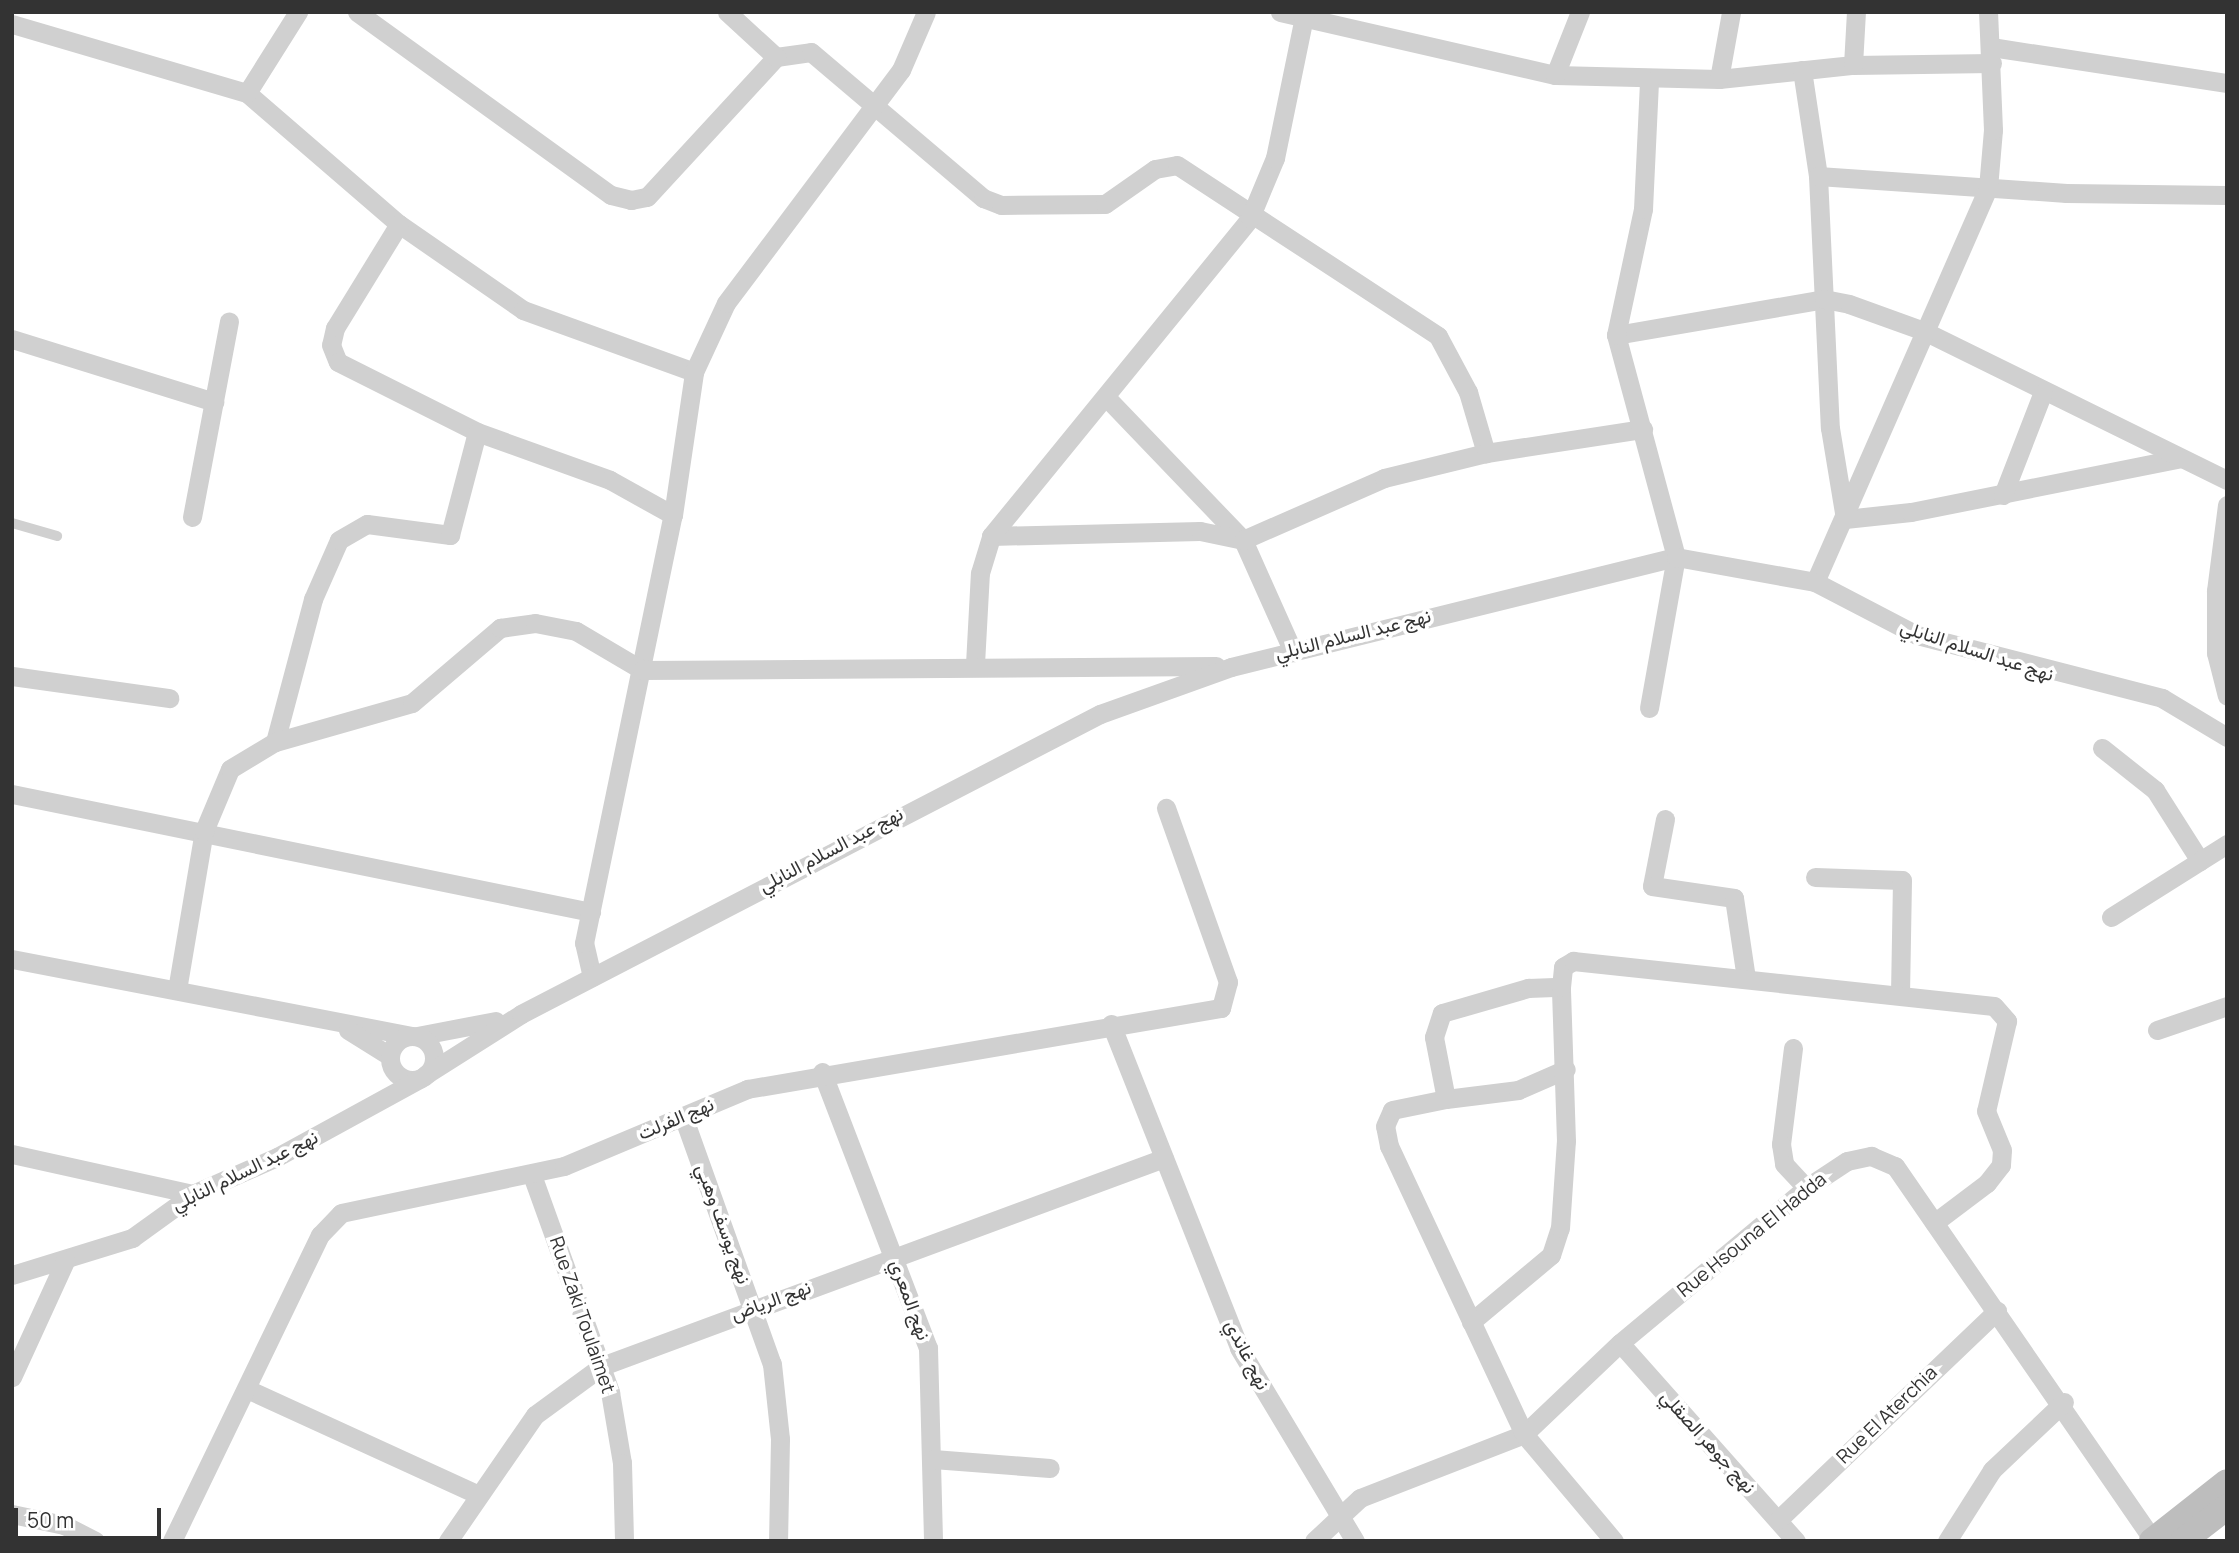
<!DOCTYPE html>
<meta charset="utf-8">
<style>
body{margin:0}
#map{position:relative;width:2239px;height:1553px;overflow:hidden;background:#fff;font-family:Manrope,Vazirmatn,sans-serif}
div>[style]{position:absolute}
.lane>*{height:10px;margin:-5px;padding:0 5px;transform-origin:5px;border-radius:5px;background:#d0d0d0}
.street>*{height:19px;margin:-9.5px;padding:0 9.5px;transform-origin:9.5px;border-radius:9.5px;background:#d0d0d0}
.street>.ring{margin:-9.5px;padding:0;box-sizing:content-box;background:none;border:19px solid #d0d0d0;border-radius:50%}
.secondary>*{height:26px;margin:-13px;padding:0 13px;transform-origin:13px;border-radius:13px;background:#bdbdbd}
span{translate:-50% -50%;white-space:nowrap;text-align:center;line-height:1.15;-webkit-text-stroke:7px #fff;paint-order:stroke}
.street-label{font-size:19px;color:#333}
.frame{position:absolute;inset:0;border:14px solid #333;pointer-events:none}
.scale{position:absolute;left:14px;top:1508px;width:147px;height:32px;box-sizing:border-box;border:4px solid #333;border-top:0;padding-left:9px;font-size:21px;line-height:24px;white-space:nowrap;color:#333;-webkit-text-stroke:5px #fff;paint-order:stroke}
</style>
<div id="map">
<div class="lane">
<i style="left:12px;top:523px;width:47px;rotate:16.1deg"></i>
</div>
<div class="street">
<i style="left:357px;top:12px;width:313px;rotate:35.8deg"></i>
<i style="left:611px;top:195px;width:21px;rotate:14deg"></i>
<i style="left:631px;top:200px;width:16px;rotate:-11deg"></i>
<i style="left:647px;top:197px;width:190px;rotate:-47.3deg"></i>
<i style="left:776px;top:57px;width:35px;rotate:-8deg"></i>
<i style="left:811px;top:52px;width:226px;rotate:40.3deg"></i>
<i style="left:983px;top:198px;width:19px;rotate:21deg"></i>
<i style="left:1001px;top:205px;width:104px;rotate:-0.6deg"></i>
<i style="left:1105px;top:204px;width:61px;rotate:-35deg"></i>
<i style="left:1155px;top:169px;width:22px;rotate:-10deg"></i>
<i style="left:1177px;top:165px;width:312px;rotate:33.2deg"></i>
<i style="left:1438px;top:336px;width:64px;rotate:61.8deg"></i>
<i style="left:1468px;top:392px;width:64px;rotate:73.6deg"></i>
<i style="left:727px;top:12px;width:67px;rotate:42.6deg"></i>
<i style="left:1280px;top:12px;width:282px;rotate:12.9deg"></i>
<i style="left:1555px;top:75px;width:164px;rotate:1.4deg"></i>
<i style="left:1719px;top:79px;width:135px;rotate:-6deg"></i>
<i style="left:1853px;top:65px;width:139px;rotate:-0.8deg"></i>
<i style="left:12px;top:24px;width:245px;rotate:16.4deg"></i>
<i style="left:247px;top:93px;width:201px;rotate:40.8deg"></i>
<i style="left:399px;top:224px;width:151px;rotate:34.7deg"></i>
<i style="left:523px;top:310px;width:182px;rotate:19.9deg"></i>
<i style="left:1991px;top:47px;width:239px;rotate:8.7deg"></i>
<i style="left:1853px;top:65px;width:53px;rotate:-86.8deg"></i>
<i style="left:1802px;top:70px;width:107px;rotate:81.4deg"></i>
<i style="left:1818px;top:176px;width:252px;rotate:87.3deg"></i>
<i style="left:1830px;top:428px;width:92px;rotate:80.6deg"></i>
<i style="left:1845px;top:519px;width:66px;rotate:-6.1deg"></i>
<i style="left:1911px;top:512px;width:275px;rotate:-11.3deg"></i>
<i style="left:1555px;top:75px;width:68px;rotate:-68.4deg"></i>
<i style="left:1719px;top:79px;width:68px;rotate:-79.8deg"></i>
<i style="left:247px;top:93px;width:96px;rotate:-57.8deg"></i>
<i style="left:1818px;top:176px;width:249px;rotate:3.9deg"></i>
<i style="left:2066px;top:193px;width:161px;rotate:0.7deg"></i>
<i style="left:399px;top:224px;width:122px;rotate:121.6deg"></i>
<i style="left:335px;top:328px;width:17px;rotate:103deg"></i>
<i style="left:331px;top:345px;width:18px;rotate:68deg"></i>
<i style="left:338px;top:362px;width:156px;rotate:26.7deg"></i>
<i style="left:477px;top:432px;width:141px;rotate:19.8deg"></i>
<i style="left:610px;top:480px;width:72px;rotate:29.1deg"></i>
<i style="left:1616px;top:335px;width:211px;rotate:-9.8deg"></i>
<i style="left:1824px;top:299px;width:25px;rotate:11deg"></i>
<i style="left:1849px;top:304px;width:80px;rotate:19.8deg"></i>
<i style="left:1924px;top:331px;width:338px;rotate:26.2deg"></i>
<i style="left:12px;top:339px;width:212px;rotate:17.3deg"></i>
<i style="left:1106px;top:397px;width:198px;rotate:46.2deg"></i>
<i style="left:1243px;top:540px;width:123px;rotate:65.9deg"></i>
<i style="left:2003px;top:495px;width:110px;rotate:-68.8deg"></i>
<i style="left:2227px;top:505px;width:87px;rotate:97.3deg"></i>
<i style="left:2216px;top:591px;width:62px;rotate:90deg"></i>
<i style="left:2216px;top:653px;width:44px;rotate:75.7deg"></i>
<i style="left:192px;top:517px;width:199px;rotate:-79.3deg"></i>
<i style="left:991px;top:536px;width:209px;rotate:-1.4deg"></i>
<i style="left:1200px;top:531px;width:44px;rotate:11.8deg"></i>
<i style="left:1243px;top:540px;width:154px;rotate:-23.7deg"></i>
<i style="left:1384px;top:478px;width:105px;rotate:-13.8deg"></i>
<i style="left:1486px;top:453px;width:159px;rotate:-8.7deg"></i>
<i style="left:1815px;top:582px;width:430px;rotate:-66.3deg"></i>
<i style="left:1988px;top:188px;width:58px;rotate:-85.1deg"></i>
<i style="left:1993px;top:130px;width:118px;rotate:-92.4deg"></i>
<i style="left:975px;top:664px;width:91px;rotate:-86.9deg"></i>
<i style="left:980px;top:573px;width:39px;rotate:-73deg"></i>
<i style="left:991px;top:536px;width:410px;rotate:-50.8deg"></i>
<i style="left:1250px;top:218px;width:65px;rotate:-67.4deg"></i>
<i style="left:1275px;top:158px;width:149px;rotate:-78.4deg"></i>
<i style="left:12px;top:676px;width:159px;rotate:8deg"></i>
<i style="left:1649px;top:708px;width:153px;rotate:-79.9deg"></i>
<i style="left:1676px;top:557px;width:230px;rotate:-105.1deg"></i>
<i style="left:1616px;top:335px;width:129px;rotate:-77.9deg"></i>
<i style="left:1643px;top:209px;width:128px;rotate:-87.3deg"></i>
<i style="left:275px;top:742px;width:148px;rotate:-75.1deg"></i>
<i style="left:313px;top:599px;width:64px;rotate:-66.2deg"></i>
<i style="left:339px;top:540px;width:32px;rotate:-30deg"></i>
<i style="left:367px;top:524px;width:84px;rotate:7.5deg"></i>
<i style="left:450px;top:535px;width:106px;rotate:-75.3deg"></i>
<i style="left:2102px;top:748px;width:68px;rotate:38.4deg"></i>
<i style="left:2155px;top:790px;width:84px;rotate:57.6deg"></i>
<i style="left:12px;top:794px;width:591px;rotate:11.52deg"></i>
<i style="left:1665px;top:819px;width:68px;rotate:101deg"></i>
<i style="left:1652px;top:886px;width:83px;rotate:8.3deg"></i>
<i style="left:1734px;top:898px;width:81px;rotate:81.5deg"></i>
<i style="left:1815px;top:877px;width:87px;rotate:2deg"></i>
<i style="left:1902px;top:880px;width:112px;rotate:91deg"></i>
<i style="left:2111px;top:917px;width:137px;rotate:-32.2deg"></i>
<i style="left:12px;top:959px;width:406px;rotate:10.9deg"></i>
<i style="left:592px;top:977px;width:35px;rotate:-103deg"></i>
<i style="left:584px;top:943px;width:437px;rotate:-78.3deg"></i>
<i style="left:673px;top:515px;width:145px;rotate:-81.6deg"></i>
<i style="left:694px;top:372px;width:76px;rotate:-65.1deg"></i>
<i style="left:726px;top:303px;width:291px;rotate:-53.1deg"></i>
<i style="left:901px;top:70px;width:63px;rotate:-66.7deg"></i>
<i style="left:177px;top:990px;width:161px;rotate:-80.4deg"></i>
<i style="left:204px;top:831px;width:67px;rotate:-67.2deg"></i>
<i style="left:230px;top:769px;width:52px;rotate:-31deg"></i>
<i style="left:275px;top:742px;width:142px;rotate:-15.9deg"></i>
<i style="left:412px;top:703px;width:116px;rotate:-40.4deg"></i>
<i style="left:500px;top:628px;width:35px;rotate:-8deg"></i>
<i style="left:535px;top:623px;width:42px;rotate:11deg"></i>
<i style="left:576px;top:631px;width:77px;rotate:30.6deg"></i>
<i style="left:642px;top:670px;width:574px;rotate:-0.4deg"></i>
<i style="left:1111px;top:1024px;width:348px;rotate:68.4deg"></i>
<i style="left:1239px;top:1348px;width:225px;rotate:59deg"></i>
<i style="left:348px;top:1030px;width:49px;rotate:31.8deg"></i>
<i style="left:2157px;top:1030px;width:74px;rotate:-18.9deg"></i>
<i style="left:417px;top:1036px;width:80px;rotate:-10.8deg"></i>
<i class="ring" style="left:390px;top:1036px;width:25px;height:25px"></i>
<i style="left:1793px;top:1048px;width:97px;rotate:97.1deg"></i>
<i style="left:1781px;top:1144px;width:20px;rotate:81deg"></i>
<i style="left:1784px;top:1164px;width:33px;rotate:47deg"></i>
<i style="left:822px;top:1072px;width:296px;rotate:69deg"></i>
<i style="left:928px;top:1348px;width:193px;rotate:88.5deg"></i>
<i style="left:425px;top:1075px;width:114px;rotate:-32.4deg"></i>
<i style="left:521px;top:1014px;width:652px;rotate:-27.39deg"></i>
<i style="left:1100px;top:714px;width:139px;rotate:-19.7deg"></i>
<i style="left:1231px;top:667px;width:458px;rotate:-13.9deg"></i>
<i style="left:1676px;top:557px;width:141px;rotate:10.2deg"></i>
<i style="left:1815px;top:582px;width:115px;rotate:27.5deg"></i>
<i style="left:1917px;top:635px;width:253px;rotate:14.4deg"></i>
<i style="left:2162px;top:698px;width:76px;rotate:31deg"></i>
<i style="left:1446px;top:1099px;width:73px;rotate:-7.1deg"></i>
<i style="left:1518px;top:1090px;width:52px;rotate:-23.6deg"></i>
<i style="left:683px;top:1116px;width:263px;rotate:70.3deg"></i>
<i style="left:772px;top:1364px;width:75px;rotate:83.9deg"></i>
<i style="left:780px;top:1439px;width:102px;rotate:91.1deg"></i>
<i style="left:12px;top:1154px;width:185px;rotate:12.5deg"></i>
<i style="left:532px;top:1175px;width:231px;rotate:70.2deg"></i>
<i style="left:610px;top:1392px;width:72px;rotate:80.4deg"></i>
<i style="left:622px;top:1463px;width:78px;rotate:88.5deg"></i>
<i style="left:12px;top:1275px;width:126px;rotate:-17.1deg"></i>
<i style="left:132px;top:1238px;width:75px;rotate:-35.8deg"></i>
<i style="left:193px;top:1194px;width:92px;rotate:-23.8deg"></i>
<i style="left:277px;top:1157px;width:164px;rotate:-28.7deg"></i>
<i style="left:1471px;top:1322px;width:104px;rotate:-39.9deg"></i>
<i style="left:1551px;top:1255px;width:28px;rotate:-72deg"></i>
<i style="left:1560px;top:1228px;width:87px;rotate:-86.1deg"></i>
<i style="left:1566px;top:1141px;width:154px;rotate:-91.9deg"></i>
<i style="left:1620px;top:1343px;width:265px;rotate:48.4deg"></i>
<i style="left:12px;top:1377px;width:128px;rotate:-65.4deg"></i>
<i style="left:247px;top:1389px;width:254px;rotate:24.6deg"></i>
<i style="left:933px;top:1459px;width:117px;rotate:4.4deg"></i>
<i style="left:12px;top:1514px;width:53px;rotate:11.9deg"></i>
<i style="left:64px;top:1525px;width:35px;rotate:27deg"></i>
<i style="left:1778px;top:1520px;width:303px;rotate:-43.7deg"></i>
<i style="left:172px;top:1541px;width:340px;rotate:-64.2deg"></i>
<i style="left:320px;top:1235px;width:30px;rotate:-46deg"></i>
<i style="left:341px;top:1213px;width:228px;rotate:-11.9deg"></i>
<i style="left:564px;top:1166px;width:199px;rotate:-22.8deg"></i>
<i style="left:747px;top:1089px;width:481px;rotate:-9.7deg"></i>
<i style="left:1221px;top:1008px;width:27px;rotate:-75deg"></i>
<i style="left:1228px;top:982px;width:185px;rotate:-109.6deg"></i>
<i style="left:448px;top:1541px;width:153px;rotate:-55.4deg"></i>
<i style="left:535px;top:1415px;width:83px;rotate:-36.2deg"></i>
<i style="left:602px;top:1366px;width:599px;rotate:-20.31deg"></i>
<i style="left:1314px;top:1541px;width:63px;rotate:-43.1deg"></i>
<i style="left:1360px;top:1498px;width:176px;rotate:-21.3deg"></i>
<i style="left:1524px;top:1434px;width:132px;rotate:-43.5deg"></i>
<i style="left:1620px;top:1343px;width:242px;rotate:-39.8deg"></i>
<i style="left:1806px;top:1188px;width:49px;rotate:-33.4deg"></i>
<i style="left:1847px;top:1161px;width:25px;rotate:-12deg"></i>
<i style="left:1871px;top:1156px;width:26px;rotate:23deg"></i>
<i style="left:1895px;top:1166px;width:454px;rotate:55.4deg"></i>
<i style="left:1614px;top:1541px;width:140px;rotate:-130.1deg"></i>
<i style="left:1524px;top:1434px;width:318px;rotate:-115.1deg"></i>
<i style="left:1389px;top:1146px;width:20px;rotate:-101deg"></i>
<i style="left:1385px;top:1126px;width:17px;rotate:-66deg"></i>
<i style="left:1392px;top:1110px;width:55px;rotate:-11.5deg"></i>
<i style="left:1446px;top:1099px;width:63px;rotate:-101deg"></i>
<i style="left:1434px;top:1037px;width:25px;rotate:-72deg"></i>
<i style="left:1442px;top:1013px;width:90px;rotate:-16.2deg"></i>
<i style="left:1528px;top:988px;width:33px;rotate:-2deg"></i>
<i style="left:1561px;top:987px;width:20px;rotate:-84deg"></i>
<i style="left:1563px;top:967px;width:12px;rotate:-31deg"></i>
<i style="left:1573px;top:961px;width:423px;rotate:6.1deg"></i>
<i style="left:1994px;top:1006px;width:20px;rotate:49deg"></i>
<i style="left:2007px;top:1021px;width:92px;rotate:103.1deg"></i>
<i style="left:1986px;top:1111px;width:42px;rotate:67.7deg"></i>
<i style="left:2002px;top:1150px;width:15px;rotate:94deg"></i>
<i style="left:2001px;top:1165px;width:23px;rotate:128deg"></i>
<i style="left:1987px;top:1183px;width:66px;rotate:143deg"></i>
<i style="left:1947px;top:1541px;width:84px;rotate:-57.6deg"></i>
<i style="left:1992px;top:1470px;width:99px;rotate:-43.4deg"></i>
</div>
<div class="secondary">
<i style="left:2152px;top:1541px;width:95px;rotate:-38.2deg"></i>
<i style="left:2183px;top:1541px;width:56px;rotate:-37.7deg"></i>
</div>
<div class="street-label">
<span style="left:1353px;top:635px;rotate:-14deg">نهج عبد السلام النابلي</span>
<span style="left:1977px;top:651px;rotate:18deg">نهج عبد السلام النابلي</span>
<span style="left:831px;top:850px;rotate:-28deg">نهج عبد السلام النابلي</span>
<span style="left:676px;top:1119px;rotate:-23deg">نهج الفرلت</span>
<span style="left:245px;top:1171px;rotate:-26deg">نهج عبد السلام النابلي</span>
<span style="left:723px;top:1224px;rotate:70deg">نهج يوسف وهبي</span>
<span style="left:1752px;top:1235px;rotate:-39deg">Rue Hsouna El Hadda</span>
<span style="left:910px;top:1300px;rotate:70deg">نهج المعري</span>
<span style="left:771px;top:1301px;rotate:-20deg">نهج الرياض</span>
<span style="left:582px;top:1315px;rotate:71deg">Rue Zaki Toulaimet</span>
<span style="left:1247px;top:1355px;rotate:63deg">نهج غاندي</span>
<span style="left:1887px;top:1415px;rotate:-44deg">Rue El Aterchia</span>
<span style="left:1708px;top:1442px;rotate:48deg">نهج جوهر الصقلي</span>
</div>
<div class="frame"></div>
<div class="scale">50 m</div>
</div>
